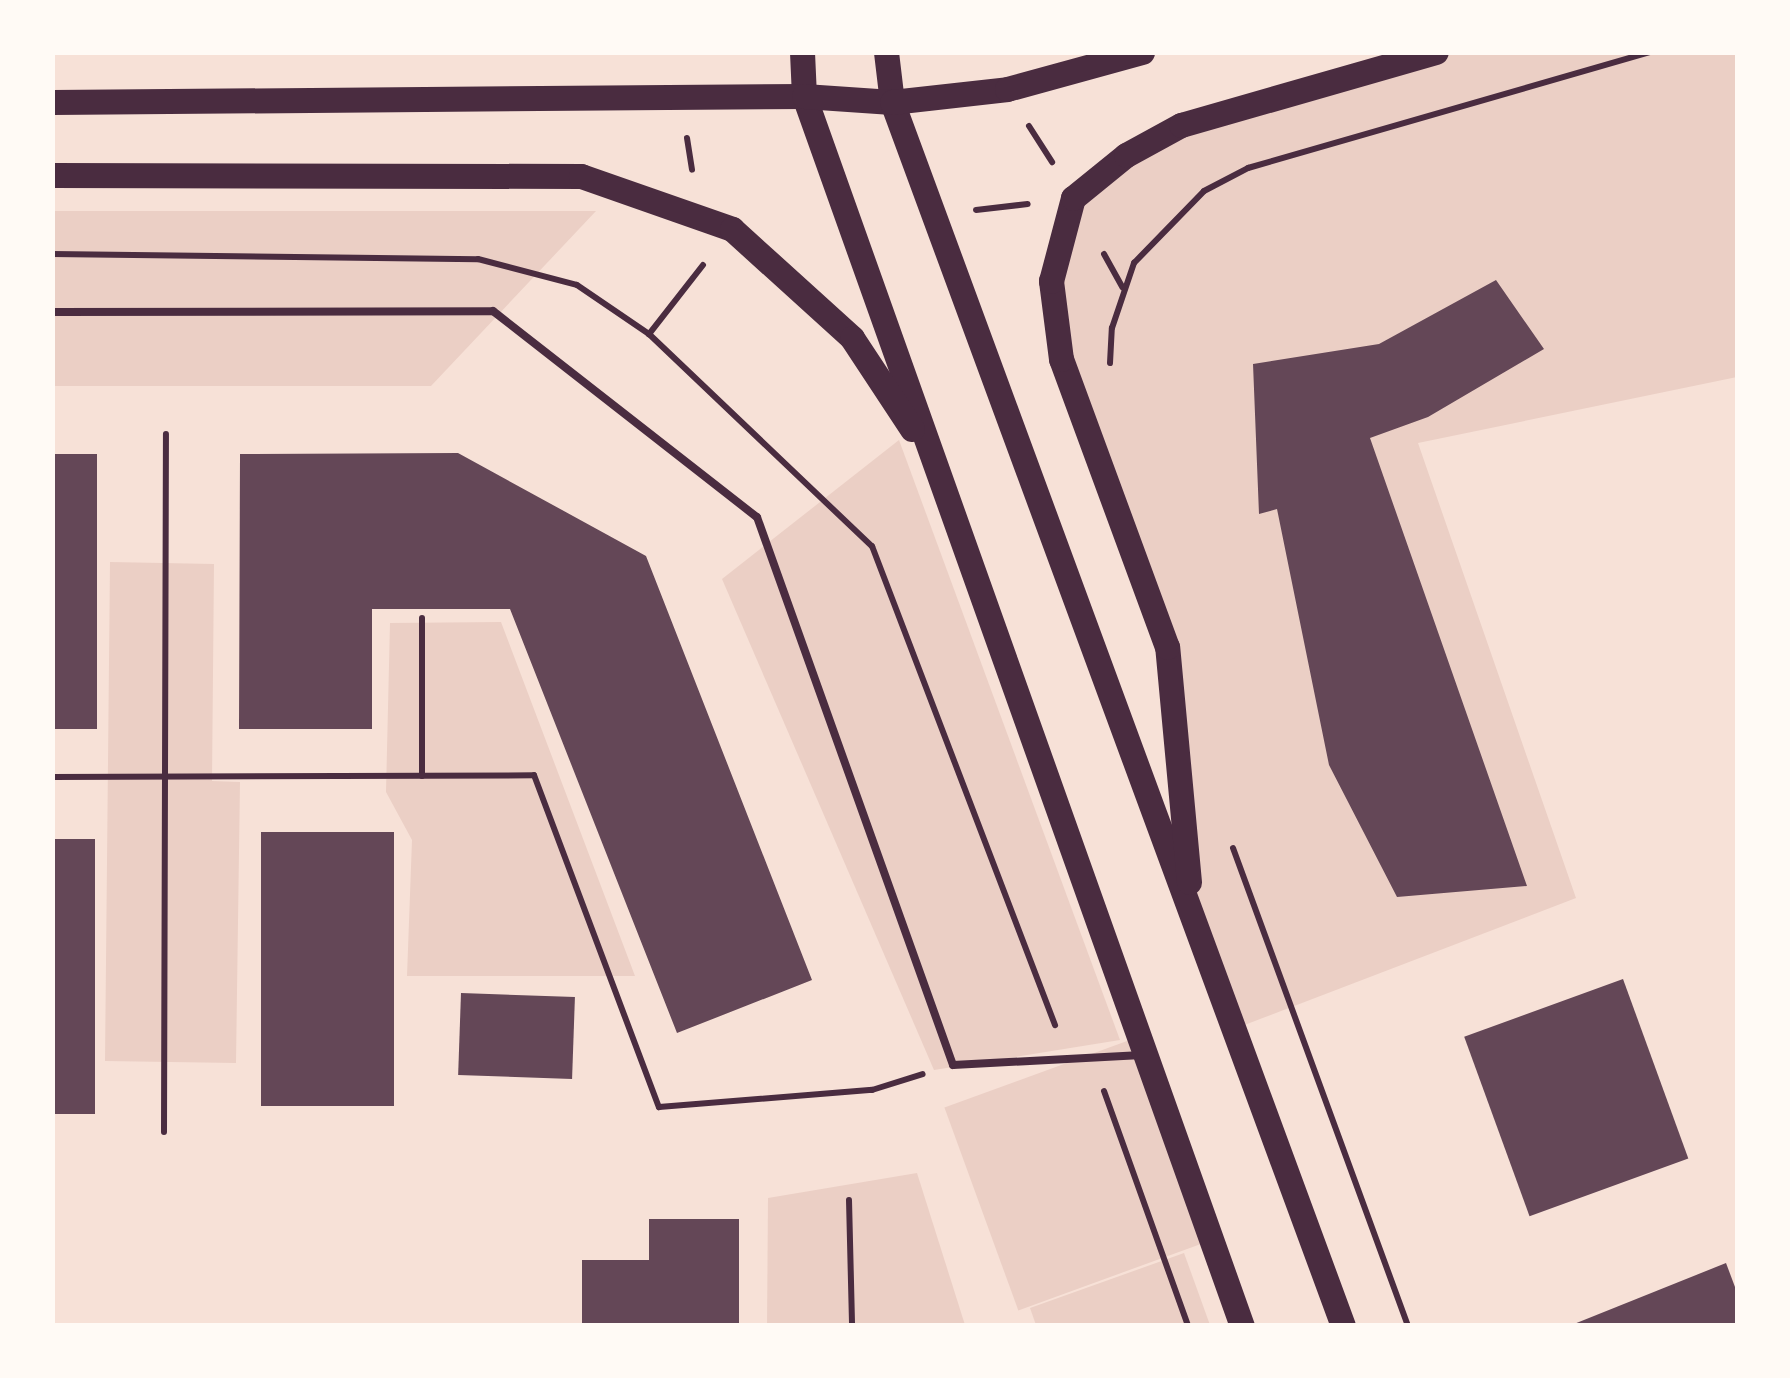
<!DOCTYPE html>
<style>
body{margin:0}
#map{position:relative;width:1790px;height:1378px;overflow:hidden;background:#f7e1d7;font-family:"Golos Text",sans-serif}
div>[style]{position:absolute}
.green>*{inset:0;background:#ebcfc5;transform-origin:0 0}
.building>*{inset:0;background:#644757;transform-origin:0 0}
.path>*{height:6px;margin:-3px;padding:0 3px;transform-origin:3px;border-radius:3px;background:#4a2c40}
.service>*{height:8px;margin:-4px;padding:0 4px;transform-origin:4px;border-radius:4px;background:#4a2c40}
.primary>*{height:25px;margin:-12.5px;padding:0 12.5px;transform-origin:12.5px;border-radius:12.5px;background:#4a2c40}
span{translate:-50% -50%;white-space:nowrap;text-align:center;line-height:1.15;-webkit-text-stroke:8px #fffaf5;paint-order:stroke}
.frame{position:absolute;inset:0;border:55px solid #fffaf5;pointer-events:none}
</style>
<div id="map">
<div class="green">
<i style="clip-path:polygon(1442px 53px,1737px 53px,1737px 377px,1418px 443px,1576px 898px,1234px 1029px,1193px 917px,1168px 647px,1062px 359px,1052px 280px,1074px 199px,1126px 156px)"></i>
<i style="clip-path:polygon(53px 211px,596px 211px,431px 386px,53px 386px)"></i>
<i style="clip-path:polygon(899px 440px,1120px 1040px,934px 1070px,722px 579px)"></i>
<i style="clip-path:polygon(110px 562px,214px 564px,212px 781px,240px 782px,236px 1063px,105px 1061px)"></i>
<i style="clip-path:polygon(501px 622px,635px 976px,407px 976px,412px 840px,386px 792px,390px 623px)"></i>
<i style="left:1138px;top:1037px;width:216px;height:206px;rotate:70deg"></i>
<i style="clip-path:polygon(917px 1173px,965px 1325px,767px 1326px,768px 1198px)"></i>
<i style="clip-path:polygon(1184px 1253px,1210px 1325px,1036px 1325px,1030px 1308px)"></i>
</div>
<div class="building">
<i style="clip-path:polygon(1496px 280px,1544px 349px,1428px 417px,1370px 438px,1527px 886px,1397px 897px,1329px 765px,1277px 509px,1259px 514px,1253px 364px,1379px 344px)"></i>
<i style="clip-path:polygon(458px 453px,646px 556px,812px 980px,677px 1033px,510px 609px,372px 609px,372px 729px,239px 729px,240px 454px)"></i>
<i style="left:52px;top:454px;width:45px;height:275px"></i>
<i style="left:261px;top:832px;width:133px;height:274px"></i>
<i style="left:52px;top:839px;width:43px;height:275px"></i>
<i style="left:1623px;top:979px;width:191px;height:169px;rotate:70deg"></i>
<i style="left:461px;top:993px;width:114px;height:82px;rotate:2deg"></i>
<i style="clip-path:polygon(649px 1219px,739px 1219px,739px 1326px,582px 1326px,582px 1260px,649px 1260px)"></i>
<i style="clip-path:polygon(1726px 1263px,1738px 1295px,1738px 1326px,1569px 1326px)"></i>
</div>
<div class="path">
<i style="left:1029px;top:126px;width:43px;rotate:57.4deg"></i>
<i style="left:687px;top:138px;width:32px;rotate:81deg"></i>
<i style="left:976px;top:210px;width:52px;rotate:-6.6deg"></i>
<i style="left:52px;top:254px;width:426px;rotate:0.7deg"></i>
<i style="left:478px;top:259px;width:102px;rotate:14.7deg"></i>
<i style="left:577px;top:285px;width:87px;rotate:34.2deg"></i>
<i style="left:1104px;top:254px;width:38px;rotate:61deg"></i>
<i style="left:703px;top:265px;width:88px;rotate:128deg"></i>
<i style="left:649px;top:334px;width:308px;rotate:43.6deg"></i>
<i style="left:872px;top:546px;width:513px;rotate:69.09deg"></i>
<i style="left:1110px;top:363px;width:35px;rotate:-87deg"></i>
<i style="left:1112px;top:328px;width:69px;rotate:-71.3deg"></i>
<i style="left:1134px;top:263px;width:100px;rotate:-45.8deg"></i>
<i style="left:1204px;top:191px;width:50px;rotate:-27.6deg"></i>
<i style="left:1248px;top:168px;width:418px;rotate:-16.1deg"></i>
<i style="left:422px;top:618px;width:158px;rotate:90deg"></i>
<i style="left:52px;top:777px;width:482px;rotate:-0.2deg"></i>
<i style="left:534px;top:775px;width:355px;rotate:69.4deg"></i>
<i style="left:659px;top:1107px;width:214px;rotate:-4.6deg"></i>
<i style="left:872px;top:1090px;width:53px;rotate:-17.4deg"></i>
<i style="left:1233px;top:848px;width:509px;rotate:69.89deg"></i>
<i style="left:1104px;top:1091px;width:250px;rotate:70.3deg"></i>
<i style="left:164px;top:1132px;width:698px;rotate:-89.84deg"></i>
<i style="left:849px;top:1200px;width:126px;rotate:88.6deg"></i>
</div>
<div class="service">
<i style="left:52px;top:312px;width:441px;rotate:-0.1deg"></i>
<i style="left:493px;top:311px;width:335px;rotate:38deg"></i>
<i style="left:757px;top:517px;width:582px;rotate:70.32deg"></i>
<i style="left:953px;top:1065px;width:189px;rotate:-3deg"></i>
</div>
<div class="primary">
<i style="left:802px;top:52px;width:44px;rotate:87.4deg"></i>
<i style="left:804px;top:96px;width:1306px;rotate:70.4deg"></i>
<i style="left:886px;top:52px;width:50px;rotate:83.2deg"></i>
<i style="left:892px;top:102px;width:1304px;rotate:69.77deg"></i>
<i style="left:52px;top:102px;width:752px;rotate:-0.46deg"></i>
<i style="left:804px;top:96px;width:88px;rotate:3.9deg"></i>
<i style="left:892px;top:102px;width:116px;rotate:-6.4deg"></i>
<i style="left:1007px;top:89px;width:140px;rotate:-15.3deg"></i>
<i style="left:52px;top:175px;width:529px;rotate:0.11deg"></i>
<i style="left:581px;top:176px;width:160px;rotate:19.3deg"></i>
<i style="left:732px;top:229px;width:162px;rotate:42.2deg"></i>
<i style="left:852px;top:338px;width:109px;rotate:56.6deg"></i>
<i style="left:1189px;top:882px;width:236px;rotate:-95.3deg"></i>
<i style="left:1167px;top:647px;width:307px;rotate:-110.2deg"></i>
<i style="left:1061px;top:359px;width:79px;rotate:-97.3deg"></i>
<i style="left:1051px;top:281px;width:86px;rotate:-75.2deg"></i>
<i style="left:1073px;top:198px;width:68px;rotate:-39.1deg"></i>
<i style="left:1126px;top:155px;width:63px;rotate:-28.6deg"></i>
<i style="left:1181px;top:125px;width:265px;rotate:-16deg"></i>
</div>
<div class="frame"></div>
</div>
